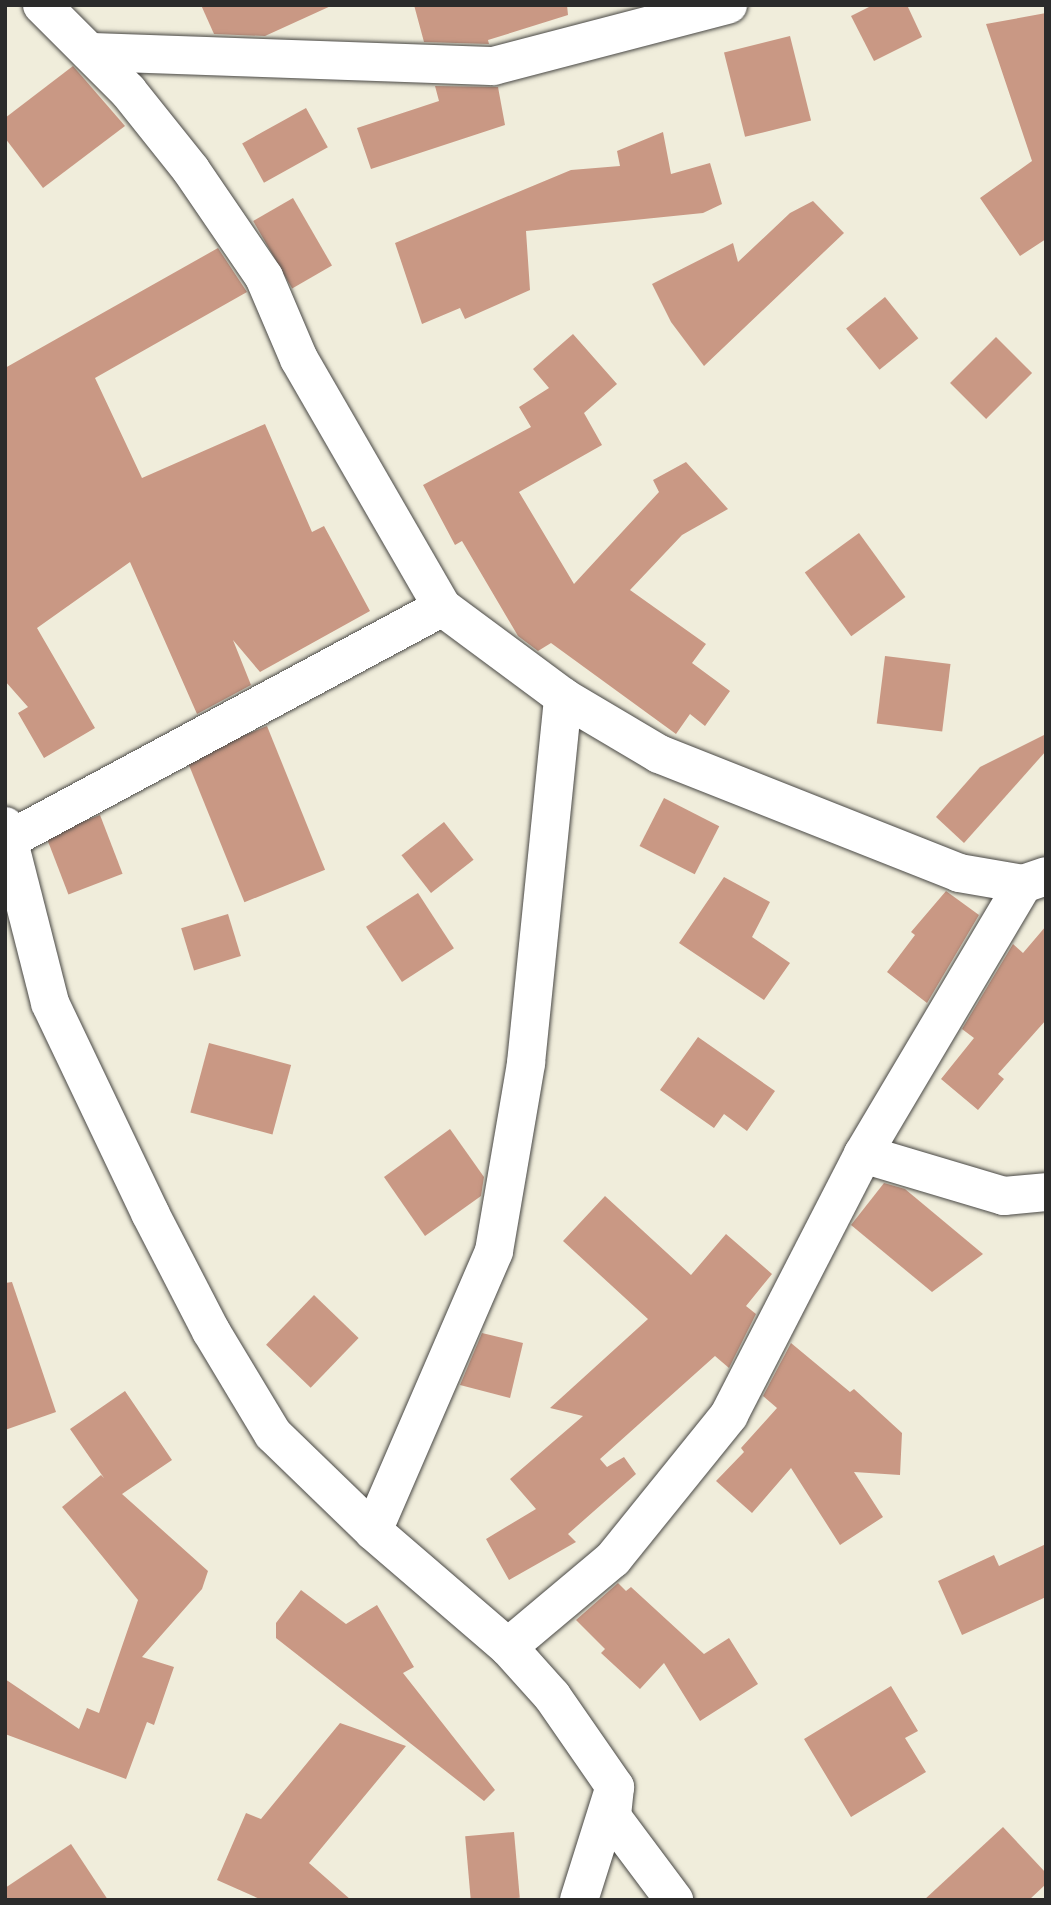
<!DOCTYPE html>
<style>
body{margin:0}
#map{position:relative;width:1051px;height:1905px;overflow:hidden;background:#f0eddb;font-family:"Architects Daughter",sans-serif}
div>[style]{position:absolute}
.building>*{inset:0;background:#c99884;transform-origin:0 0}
.roads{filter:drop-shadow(0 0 2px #494845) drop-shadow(0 0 2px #494845)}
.street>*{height:38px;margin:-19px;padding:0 19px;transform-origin:19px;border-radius:19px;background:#fff}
span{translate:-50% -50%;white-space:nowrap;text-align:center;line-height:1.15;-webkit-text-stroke:5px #f6f6f2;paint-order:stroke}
.frame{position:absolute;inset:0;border:7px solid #2b2b2b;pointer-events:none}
</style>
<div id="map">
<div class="building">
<i style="clip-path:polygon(201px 5px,333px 5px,265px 36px,214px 34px)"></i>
<i style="clip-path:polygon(414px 5px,567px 5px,568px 15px,488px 40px,489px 44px,424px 42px)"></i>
<i style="clip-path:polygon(873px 5px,907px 5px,922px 37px,874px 61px,851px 16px)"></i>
<i style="clip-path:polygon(1046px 13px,1046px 239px,1020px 256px,980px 198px,1032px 161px,986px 24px)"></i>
<i style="left:790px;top:36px;width:87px;height:68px;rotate:76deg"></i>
<i style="clip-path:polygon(73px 66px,125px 126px,43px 188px,5px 138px,5px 118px)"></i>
<i style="clip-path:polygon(435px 86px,498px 87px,505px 125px,371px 169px,357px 128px,439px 101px)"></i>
<i style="left:306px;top:108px;width:45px;height:73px;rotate:61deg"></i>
<i style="clip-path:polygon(663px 132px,671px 174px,710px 163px,722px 204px,703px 213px,526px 231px,530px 290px,465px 319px,460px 308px,422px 324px,395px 243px,571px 170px,620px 166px,617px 151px)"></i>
<i style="left:293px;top:198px;width:78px;height:46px;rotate:60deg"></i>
<i style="clip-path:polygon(813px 201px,844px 233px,704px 366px,671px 322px,652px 284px,733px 243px,738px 262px,790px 213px)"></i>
<i style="clip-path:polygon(218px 248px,247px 292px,95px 378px,142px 478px,265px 424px,312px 532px,324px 526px,370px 611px,260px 672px,233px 640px,251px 685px,197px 714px,130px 562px,37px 628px,95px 728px,44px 758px,18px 713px,28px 707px,5px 681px,5px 368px)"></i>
<i style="left:885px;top:297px;width:53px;height:50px;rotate:51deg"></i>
<i style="clip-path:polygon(573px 334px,617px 384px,584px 413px,602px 445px,519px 492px,574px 584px,659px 492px,653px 480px,686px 462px,728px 509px,682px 535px,630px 590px,706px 644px,692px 663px,730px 691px,705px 726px,690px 714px,676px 734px,551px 643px,538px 651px,518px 636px,462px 541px,455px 545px,423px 485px,531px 427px,519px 407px,549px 388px,533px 369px)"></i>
<i style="left:996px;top:337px;width:51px;height:65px;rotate:45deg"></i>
<i style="left:859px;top:533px;width:79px;height:67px;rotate:54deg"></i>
<i style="left:885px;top:656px;width:66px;height:68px;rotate:7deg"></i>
<i style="left:267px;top:726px;width:155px;height:87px;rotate:68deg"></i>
<i style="clip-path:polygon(1046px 734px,1046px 751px,964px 843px,936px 817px,980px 767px)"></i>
<i style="left:664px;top:798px;width:62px;height:54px;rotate:27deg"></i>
<i style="left:100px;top:815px;width:63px;height:58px;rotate:69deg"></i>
<i style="left:444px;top:822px;width:48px;height:54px;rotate:52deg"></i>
<i style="clip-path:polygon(724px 877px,770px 902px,752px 937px,790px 963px,764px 1000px,679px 943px)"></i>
<i style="clip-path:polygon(946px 891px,979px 915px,927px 1003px,887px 972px,915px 935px,911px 932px)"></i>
<i style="left:418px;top:893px;width:66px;height:62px;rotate:57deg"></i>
<i style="left:228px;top:914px;width:44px;height:49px;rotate:73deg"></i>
<i style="clip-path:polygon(1046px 926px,1046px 1020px,998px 1074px,1004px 1079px,978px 1110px,941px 1079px,974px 1038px,962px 1029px,1013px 944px,1023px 953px)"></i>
<i style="clip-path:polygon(698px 1037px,775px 1091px,747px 1131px,724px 1114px,714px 1128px,660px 1090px)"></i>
<i style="left:209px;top:1043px;width:85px;height:72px;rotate:15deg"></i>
<i style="clip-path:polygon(450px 1129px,484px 1177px,481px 1196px,425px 1236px,384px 1177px)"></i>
<i style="clip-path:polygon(884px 1183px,905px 1189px,983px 1254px,932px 1292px,851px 1225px)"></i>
<i style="clip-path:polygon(605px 1196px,691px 1275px,726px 1234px,772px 1274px,746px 1306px,756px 1314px,729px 1368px,715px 1356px,600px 1459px,607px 1467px,624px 1457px,636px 1474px,568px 1534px,576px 1542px,509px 1580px,486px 1539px,536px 1509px,510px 1479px,583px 1416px,550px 1408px,648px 1319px,563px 1241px)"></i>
<i style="clip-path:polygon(12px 1282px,56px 1412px,5px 1430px,5px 1283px)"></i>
<i style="left:314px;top:1295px;width:62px;height:69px;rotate:44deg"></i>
<i style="clip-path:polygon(482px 1333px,523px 1343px,510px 1398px,460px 1385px)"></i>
<i style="clip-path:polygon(791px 1343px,850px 1392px,854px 1389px,902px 1433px,900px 1475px,854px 1472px,883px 1517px,840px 1545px,791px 1468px,752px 1513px,716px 1481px,744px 1452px,741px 1448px,777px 1408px,763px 1396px)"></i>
<i style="clip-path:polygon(125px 1391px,172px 1460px,122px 1494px,208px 1571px,202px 1589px,142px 1657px,174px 1667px,154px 1725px,147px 1722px,126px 1779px,5px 1734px,5px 1679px,79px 1729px,87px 1708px,99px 1713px,138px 1600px,62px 1507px,101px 1475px,104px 1478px,70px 1429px)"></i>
<i style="clip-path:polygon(1046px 1544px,1046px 1597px,962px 1635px,938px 1581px,994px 1555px,999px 1566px)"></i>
<i style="clip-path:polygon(618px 1583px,626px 1591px,631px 1587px,704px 1654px,729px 1638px,758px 1684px,700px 1721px,664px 1663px,640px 1689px,601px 1653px,605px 1649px,576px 1620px)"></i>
<i style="clip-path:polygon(301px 1590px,346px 1624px,377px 1605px,414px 1667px,403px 1673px,495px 1790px,484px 1801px,276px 1638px,276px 1623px)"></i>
<i style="clip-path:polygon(891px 1686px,918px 1731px,905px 1738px,926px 1772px,851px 1817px,804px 1739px)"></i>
<i style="clip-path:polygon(340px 1723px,406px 1746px,309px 1863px,351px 1900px,262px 1900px,217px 1880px,246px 1813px,261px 1819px)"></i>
<i style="clip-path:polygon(1003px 1827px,1046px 1873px,1046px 1884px,1029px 1900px,924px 1900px)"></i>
<i style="left:514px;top:1832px;width:66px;height:49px;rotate:85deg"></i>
<i style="clip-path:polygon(71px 1844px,108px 1900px,5px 1900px,5px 1888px)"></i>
</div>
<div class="roads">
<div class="street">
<i style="left:42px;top:5px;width:122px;rotate:45deg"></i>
<i style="left:128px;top:91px;width:101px;rotate:51.4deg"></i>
<i style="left:191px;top:170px;width:130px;rotate:55.7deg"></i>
<i style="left:264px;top:277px;width:89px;rotate:66.9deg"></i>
<i style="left:299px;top:359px;width:286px;rotate:60deg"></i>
<i style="left:442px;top:607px;width:151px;rotate:36.6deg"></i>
<i style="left:563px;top:697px;width:112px;rotate:30.7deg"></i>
<i style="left:659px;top:754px;width:323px;rotate:21.6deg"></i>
<i style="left:959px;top:873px;width:65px;rotate:9.8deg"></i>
<i style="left:1023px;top:884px;width:24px;rotate:-19deg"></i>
<i style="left:90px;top:52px;width:403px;rotate:2deg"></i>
<i style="left:493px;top:66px;width:243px;rotate:-14.6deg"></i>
<i style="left:5px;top:826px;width:183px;rotate:75.7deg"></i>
<i style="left:50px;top:1003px;width:233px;rotate:64.5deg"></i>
<i style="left:150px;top:1213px;width:133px;rotate:62.7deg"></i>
<i style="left:211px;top:1331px;width:120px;rotate:59deg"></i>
<i style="left:273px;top:1434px;width:139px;rotate:44.1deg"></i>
<i style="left:373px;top:1531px;width:178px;rotate:40.7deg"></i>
<i style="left:508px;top:1647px;width:66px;rotate:48.1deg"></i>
<i style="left:552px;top:1696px;width:111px;rotate:55.3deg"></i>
<i style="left:615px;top:1787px;width:30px;rotate:96deg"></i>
<i style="left:612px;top:1817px;width:104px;rotate:53.2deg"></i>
<i style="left:12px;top:838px;width:488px;rotate:-28.2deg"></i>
<i style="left:863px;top:1154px;width:147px;rotate:16.6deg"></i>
<i style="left:1004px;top:1196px;width:42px;rotate:-5.4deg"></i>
<i style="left:373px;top:1531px;width:305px;rotate:-66.6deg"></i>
<i style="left:494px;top:1251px;width:191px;rotate:-80.3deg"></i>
<i style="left:526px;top:1063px;width:368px;rotate:-84.2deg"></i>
<i style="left:508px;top:1647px;width:137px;rotate:-40deg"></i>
<i style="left:613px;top:1559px;width:185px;rotate:-51.1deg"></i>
<i style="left:729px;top:1415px;width:293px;rotate:-62.8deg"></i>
<i style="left:863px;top:1154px;width:314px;rotate:-59.3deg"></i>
<i style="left:579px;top:1900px;width:113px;rotate:-72.5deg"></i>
</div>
</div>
<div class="frame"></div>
</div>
